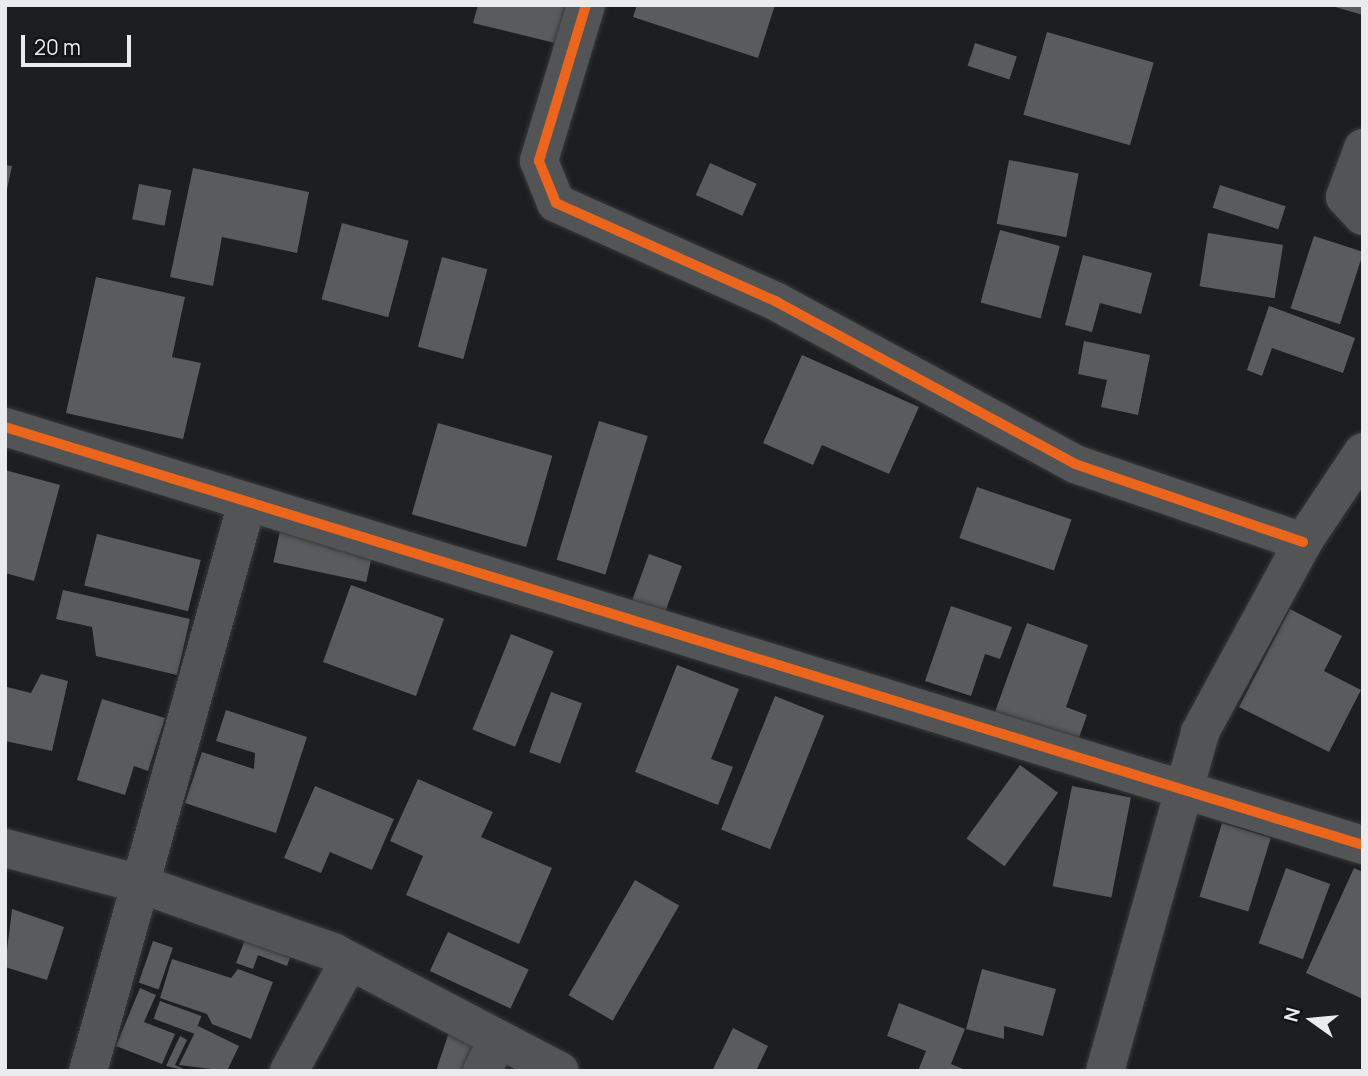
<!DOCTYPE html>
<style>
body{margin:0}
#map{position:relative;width:1368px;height:1076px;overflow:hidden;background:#1c1e1f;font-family:Manrope,sans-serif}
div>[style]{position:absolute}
.building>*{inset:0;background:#5a5b5c;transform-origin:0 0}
.roads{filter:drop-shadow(0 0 2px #37393a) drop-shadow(0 0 2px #37393a)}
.minor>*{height:38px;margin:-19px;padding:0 19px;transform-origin:19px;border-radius:19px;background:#535455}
.cycleway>*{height:10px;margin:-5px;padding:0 5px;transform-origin:5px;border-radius:5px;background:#eb651d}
span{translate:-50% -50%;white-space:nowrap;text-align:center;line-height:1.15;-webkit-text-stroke:7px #121517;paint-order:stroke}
.frame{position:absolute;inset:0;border:7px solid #e9ebed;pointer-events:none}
.north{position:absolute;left:1277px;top:985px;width:70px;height:70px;-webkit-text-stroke:5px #121517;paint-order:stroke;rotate:285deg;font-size:19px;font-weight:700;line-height:28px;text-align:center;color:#e9ebed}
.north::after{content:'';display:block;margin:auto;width:24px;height:32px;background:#e9ebed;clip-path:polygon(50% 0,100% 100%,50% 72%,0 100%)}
.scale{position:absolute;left:21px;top:35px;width:110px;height:32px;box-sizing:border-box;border:4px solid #e9ebed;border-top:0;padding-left:9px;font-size:21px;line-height:24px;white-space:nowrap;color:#e9ebed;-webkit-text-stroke:5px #121517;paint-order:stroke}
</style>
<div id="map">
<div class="building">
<i style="clip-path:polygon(478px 5px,576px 5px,567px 46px,473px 23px)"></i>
<i style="clip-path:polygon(637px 5px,775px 5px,758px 58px,633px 17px)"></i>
<i style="clip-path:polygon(1332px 5px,1363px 5px,1363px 15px,1332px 6px)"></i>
<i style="left:1047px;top:32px;width:111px;height:86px;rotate:16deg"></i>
<i style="left:975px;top:43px;width:44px;height:24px;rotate:18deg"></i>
<i style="left:1009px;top:160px;width:71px;height:65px;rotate:11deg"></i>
<i style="left:710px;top:163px;width:51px;height:35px;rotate:24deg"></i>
<i style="clip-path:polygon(5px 165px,12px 166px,6px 194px,5px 193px)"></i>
<i style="clip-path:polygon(193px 168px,309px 192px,297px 253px,222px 237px,213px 286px,170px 277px)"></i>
<i style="left:139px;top:184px;width:33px;height:36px;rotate:11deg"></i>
<i style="left:1220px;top:185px;width:69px;height:24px;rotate:18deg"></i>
<i style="left:342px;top:223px;width:69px;height:79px;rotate:15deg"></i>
<i style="left:1000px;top:230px;width:62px;height:75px;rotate:15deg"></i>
<i style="left:1208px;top:233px;width:76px;height:54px;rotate:9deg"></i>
<i style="left:1314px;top:236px;width:52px;height:76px;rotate:18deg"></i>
<i style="clip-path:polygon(1083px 255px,1152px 273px,1141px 314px,1100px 303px,1092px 332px,1065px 325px)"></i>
<i style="left:442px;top:257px;width:47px;height:93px;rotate:15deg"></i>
<i style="clip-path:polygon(96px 277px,185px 297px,172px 357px,201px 363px,183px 439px,66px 413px)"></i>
<i style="clip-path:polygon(1269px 306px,1355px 338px,1343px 373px,1272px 348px,1262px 376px,1247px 370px)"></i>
<i style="clip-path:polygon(1084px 341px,1150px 355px,1138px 415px,1101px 407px,1107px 380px,1078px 374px)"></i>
<i style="clip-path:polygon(802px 355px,919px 407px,889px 474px,822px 445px,813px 465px,763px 443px)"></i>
<i style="left:599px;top:421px;width:51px;height:145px;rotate:17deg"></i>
<i style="left:438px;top:423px;width:119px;height:95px;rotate:16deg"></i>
<i style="clip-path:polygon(5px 470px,60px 485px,34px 581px,5px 573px)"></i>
<i style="left:977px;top:487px;width:100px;height:54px;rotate:19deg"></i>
<i style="left:280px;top:531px;width:95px;height:32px;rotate:12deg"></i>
<i style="left:97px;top:534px;width:107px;height:53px;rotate:14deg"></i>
<i style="left:649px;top:554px;width:35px;height:57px;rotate:20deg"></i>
<i style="left:351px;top:585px;width:99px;height:82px;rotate:20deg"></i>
<i style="clip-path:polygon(63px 590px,190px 619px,177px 675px,96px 656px,92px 627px,56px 619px)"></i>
<i style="clip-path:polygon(951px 606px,1012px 627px,1000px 659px,985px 654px,971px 696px,925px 681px)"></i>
<i style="clip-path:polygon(1290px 609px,1342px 636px,1324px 671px,1361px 690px,1329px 752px,1239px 707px)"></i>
<i style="clip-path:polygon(1027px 623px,1088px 645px,1066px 707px,1087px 715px,1075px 749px,992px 720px)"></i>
<i style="left:511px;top:634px;width:46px;height:103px;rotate:22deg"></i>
<i style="clip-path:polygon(677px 665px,739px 689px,711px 759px,733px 767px,718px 805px,635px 772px)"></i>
<i style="clip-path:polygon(41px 674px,68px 681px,52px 751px,5px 741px,7px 687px,31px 693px)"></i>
<i style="left:551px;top:692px;width:33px;height:64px;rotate:20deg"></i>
<i style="left:775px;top:696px;width:53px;height:144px;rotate:22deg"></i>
<i style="clip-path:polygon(102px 699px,165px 718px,148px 771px,134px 766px,125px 795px,77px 780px)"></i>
<i style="clip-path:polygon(226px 710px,307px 737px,276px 833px,185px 803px,202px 752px,254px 769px,255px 753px,216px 741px)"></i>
<i style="left:1020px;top:765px;width:47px;height:91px;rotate:36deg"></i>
<i style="clip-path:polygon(418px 779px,493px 812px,481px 837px,552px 868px,519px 944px,406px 895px,423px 856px,390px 841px)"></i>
<i style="clip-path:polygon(315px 786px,394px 819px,372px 870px,330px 852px,321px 873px,284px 858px)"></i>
<i style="left:1072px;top:786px;width:60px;height:102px;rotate:11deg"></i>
<i style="left:1222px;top:823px;width:51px;height:77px;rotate:17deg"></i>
<i style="left:1286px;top:868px;width:47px;height:80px;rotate:20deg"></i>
<i style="clip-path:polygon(1354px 868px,1363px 872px,1363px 999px,1306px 973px)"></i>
<i style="left:635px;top:880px;width:51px;height:133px;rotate:30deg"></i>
<i style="clip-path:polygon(258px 906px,303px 923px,287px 966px,258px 955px,253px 969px,236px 963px)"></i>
<i style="clip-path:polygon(12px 909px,64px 927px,47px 980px,5px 967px)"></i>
<i style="left:448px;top:932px;width:89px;height:43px;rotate:25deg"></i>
<i style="left:153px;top:941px;width:21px;height:44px;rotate:19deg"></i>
<i style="clip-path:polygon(172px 959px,231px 978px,238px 969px,273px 982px,251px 1039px,212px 1024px,207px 1014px,160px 998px)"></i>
<i style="clip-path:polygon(982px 969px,1056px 989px,1043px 1036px,1004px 1026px,1004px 1039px,966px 1029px)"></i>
<i style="clip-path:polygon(140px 988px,156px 995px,144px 1022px,175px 1034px,162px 1064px,116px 1046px)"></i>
<i style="left:160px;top:1001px;width:44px;height:19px;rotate:20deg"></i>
<i style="clip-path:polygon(899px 1003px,965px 1029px,951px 1064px,968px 1071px,918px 1071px,926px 1051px,887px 1036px)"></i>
<i style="clip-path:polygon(198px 1026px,239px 1046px,227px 1071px,179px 1065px)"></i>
<i style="clip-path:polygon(451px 1026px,496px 1042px,486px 1071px,436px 1071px)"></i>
<i style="clip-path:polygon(733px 1028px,768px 1046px,756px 1071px,712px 1071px)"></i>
<i style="clip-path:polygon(180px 1036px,187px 1040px,175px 1065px,188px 1071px,166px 1066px)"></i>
</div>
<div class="roads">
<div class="minor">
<i style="left:586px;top:5px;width:163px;rotate:106.8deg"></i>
<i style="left:539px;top:161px;width:45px;rotate:68deg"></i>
<i style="left:556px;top:203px;width:242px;rotate:24.1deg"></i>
<i style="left:777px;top:302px;width:339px;rotate:28.5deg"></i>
<i style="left:1075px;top:464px;width:241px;rotate:18.9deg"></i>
<i style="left:1363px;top:148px;width:52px;rotate:110.2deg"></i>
<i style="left:1345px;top:197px;width:26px;rotate:47deg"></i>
<i style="left:5px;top:427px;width:1421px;rotate:17.11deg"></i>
<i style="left:5px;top:848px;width:137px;rotate:14.9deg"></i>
<i style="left:137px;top:883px;width:208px;rotate:19.4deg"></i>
<i style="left:333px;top:952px;width:256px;rotate:27.7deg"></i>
<i style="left:88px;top:1071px;width:590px;rotate:-74.36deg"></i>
<i style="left:289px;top:1071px;width:125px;rotate:-61.4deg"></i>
<i style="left:482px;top:1071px;width:35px;rotate:-63deg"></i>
<i style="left:1105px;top:1071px;width:352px;rotate:-74.3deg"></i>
<i style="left:1200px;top:732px;width:216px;rotate:-61.5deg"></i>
<i style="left:1303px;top:542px;width:108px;rotate:-56.3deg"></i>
</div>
</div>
<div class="cycleway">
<i style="left:586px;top:5px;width:163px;rotate:106.8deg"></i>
<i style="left:539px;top:161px;width:45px;rotate:68deg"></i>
<i style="left:556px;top:203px;width:242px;rotate:24.1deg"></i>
<i style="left:777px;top:302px;width:339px;rotate:28.5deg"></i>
<i style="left:1075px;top:464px;width:241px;rotate:18.9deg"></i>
<i style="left:5px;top:427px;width:1421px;rotate:17.11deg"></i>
</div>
<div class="frame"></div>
<div class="north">N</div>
<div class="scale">20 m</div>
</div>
